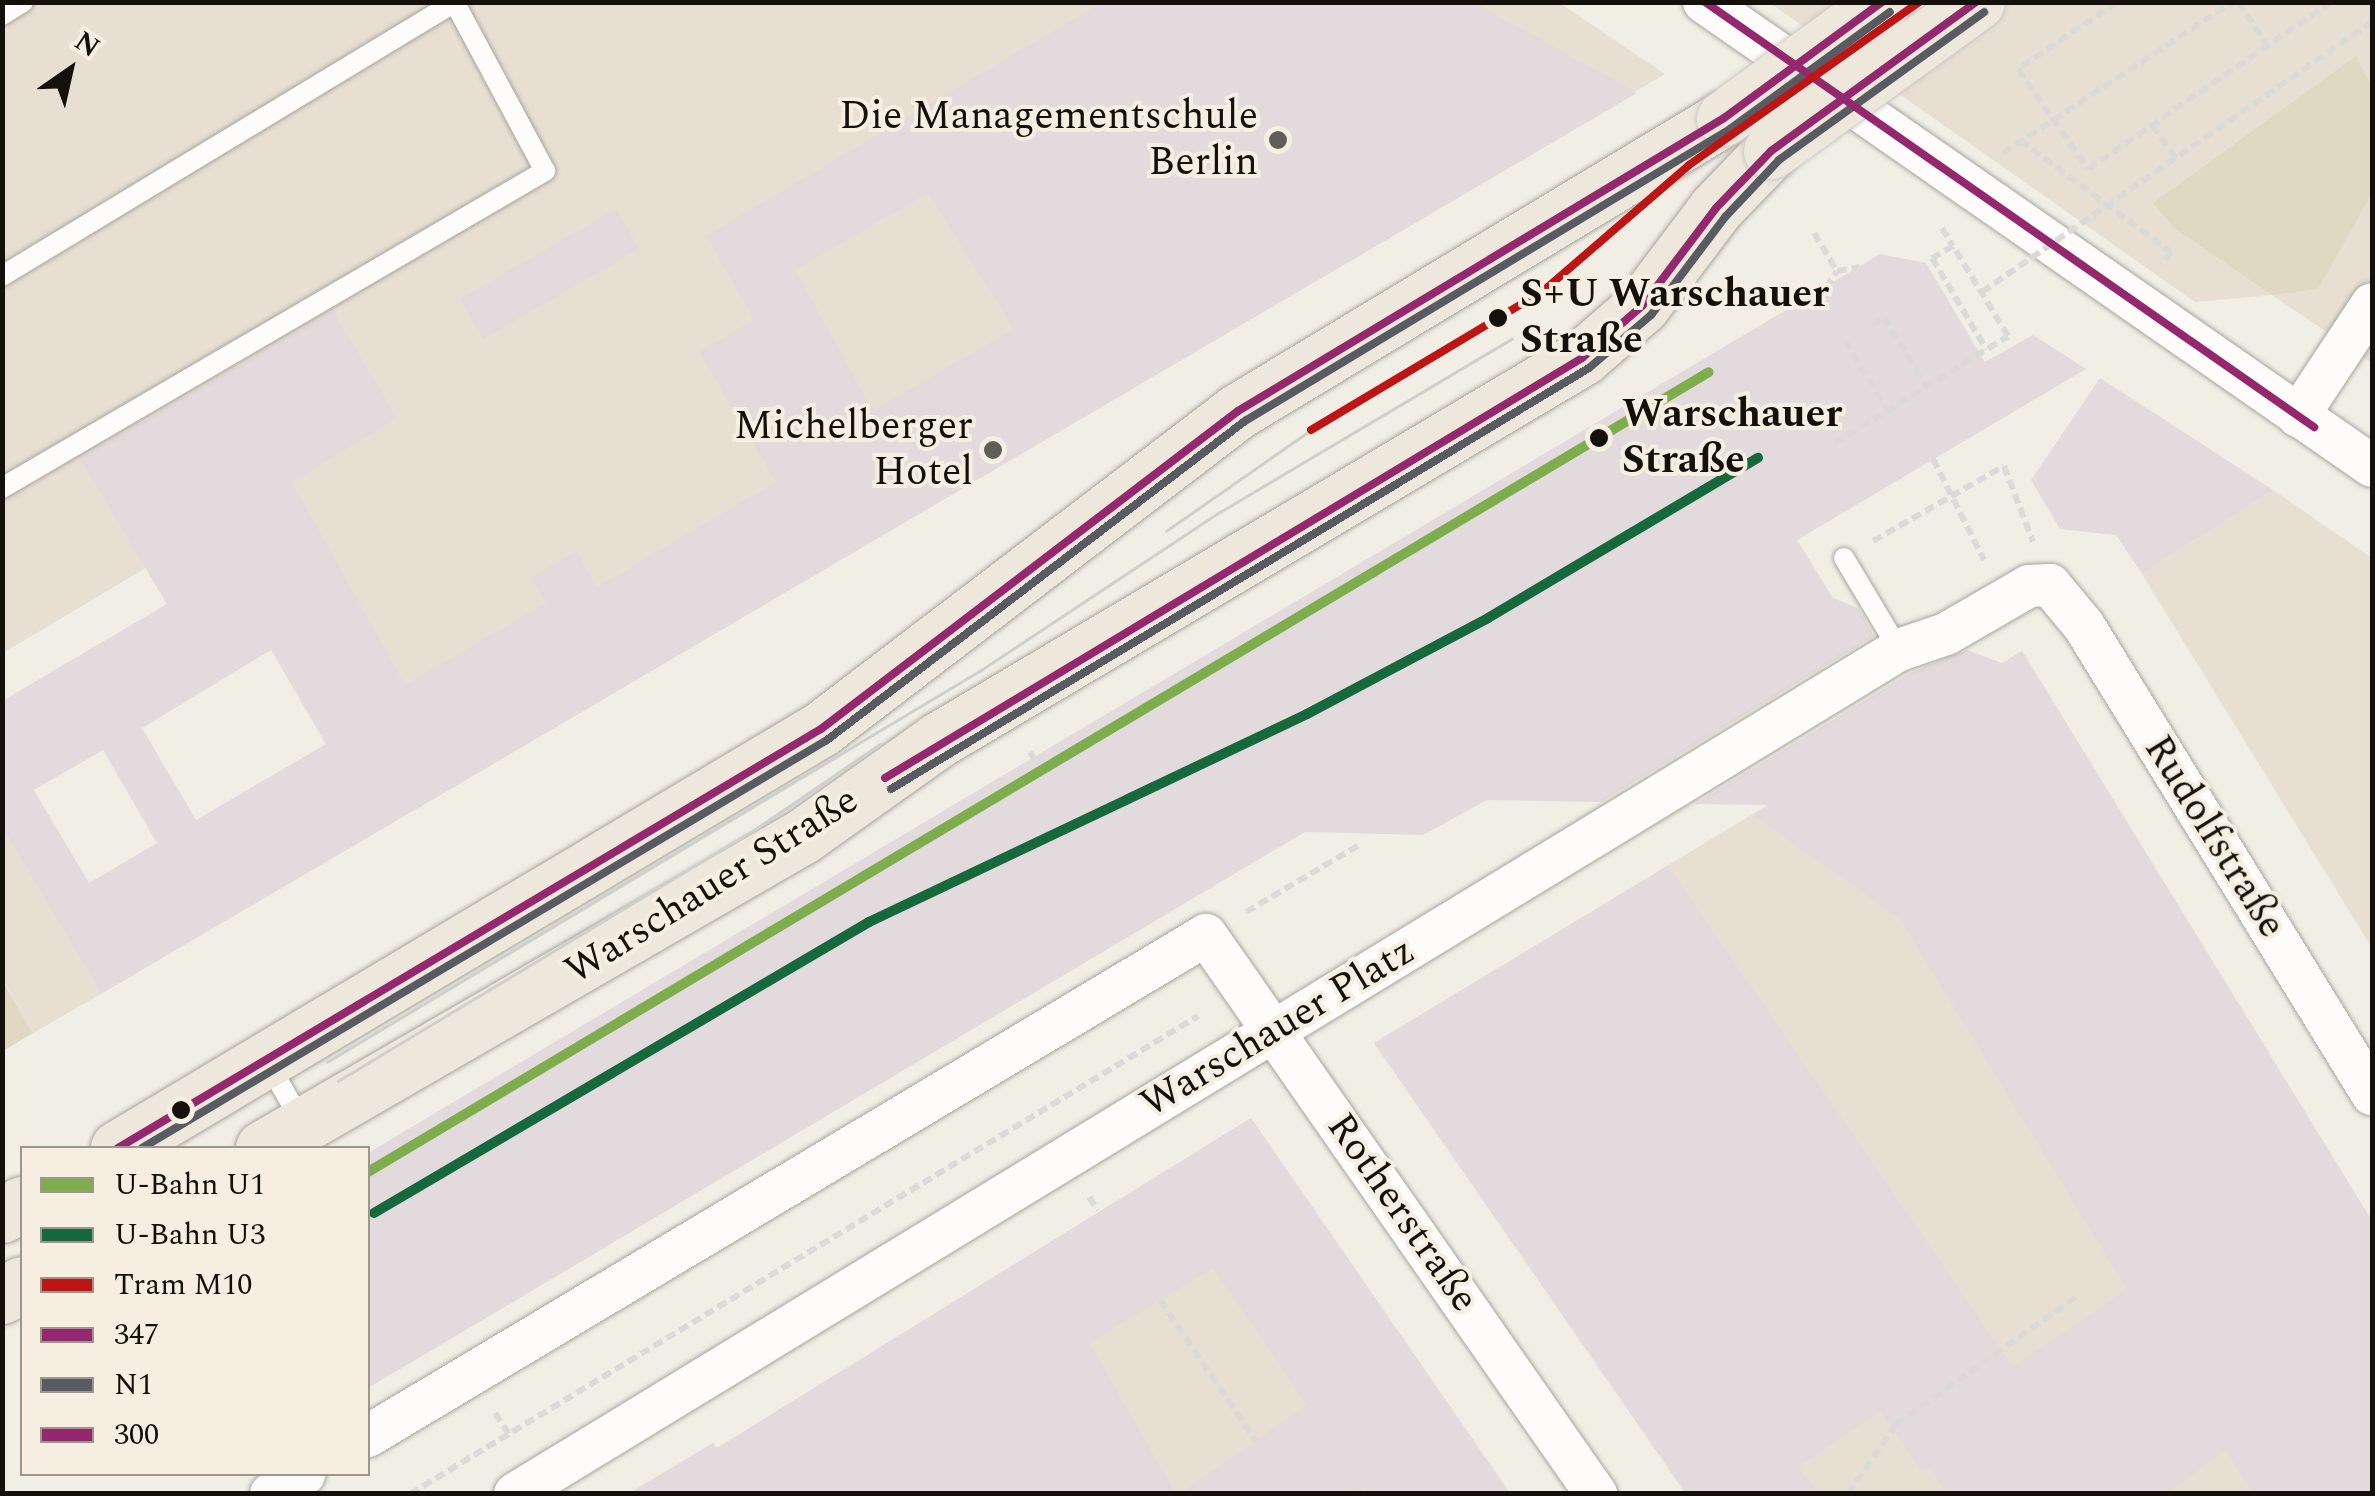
<!DOCTYPE html>
<meta charset="utf-8">
<style>
body{margin:0}
#map{position:relative;width:2375px;height:1496px;overflow:hidden;background:#f1eee6;font-family:Spectral,serif}
div>[style]{position:absolute}
.built>*{inset:0;background:#e7dfd2}
.green>*{inset:0;background:#e1d8c4}
.building>*{inset:0;background:#e2dadd;transform-origin:0 0}
.path>*{height:6px;margin-top:-3px;transform-origin:0;background:repeating-linear-gradient(90deg,#dcdad8 0 10px,transparent 0 15px)}
.roads{filter:drop-shadow(0 0 2px #a8a59f) drop-shadow(0 0 2px #a8a59f)}
.service>*{height:20px;margin:-10px;padding:0 10px;transform-origin:10px;border-radius:10px;background:#fdfcfb}
.minor>*{height:42px;margin:-21px;padding:0 21px;transform-origin:21px;border-radius:21px;background:#fdfcfb}
.primary>*{height:55px;margin:-27.5px;padding:0 27.5px;transform-origin:27.5px;border-radius:27.5px;background:#ede8db}
.tram>*{height:2.5px;margin:-1.25px;padding:0 1.25px;transform-origin:1.25px;border-radius:1.25px;background:#cfcfcc}
.path-bridge>*{height:6px;margin-top:-3px;transform-origin:0;background:repeating-linear-gradient(90deg,#dcdad8 0 10px,transparent 0 15px)}
.bridges{filter:drop-shadow(0 0 2px #cbc9c6) drop-shadow(0 0 2px #cbc9c6)}
.primary-bridge>*{height:55px;margin:-27.5px;padding:0 27.5px;transform-origin:27.5px;border-radius:27.5px;background:#ede8db}
.bus-1>*{height:8px;margin:-4px;padding:0 4px;transform-origin:4px;border-radius:4px;background:#95276e}
.bus-2>*{height:8px;margin:-4px;padding:0 4px;transform-origin:4px;border-radius:4px;background:#595b62}
.bus-3>*{height:8px;margin:-4px;padding:0 4px;transform-origin:4px;border-radius:4px;background:#95276e}
.tram-1>*{height:8px;margin:-4px;padding:0 4px;transform-origin:4px;border-radius:4px;background:#be1414}
.metro-1>*{height:10px;margin:-5px;padding:0 5px;transform-origin:5px;border-radius:5px;background:#7dad4c}
.metro-2>*{height:10px;margin:-5px;padding:0 5px;transform-origin:5px;border-radius:5px;background:#16683d}
.dots>*{width:28px;height:28px;translate:-50% -50%;box-sizing:border-box;border:5px solid #f6efe1;border-radius:50%}
span{translate:-50% -50%;white-space:nowrap;text-align:center;line-height:1.15;-webkit-text-stroke:8px #f6efe1;paint-order:stroke}
.poi-label{font-size:40px;color:#14110d}
.right{translate:-100% -50%;text-align:right}
.stop-label{font-size:40px;color:#14110d;font-weight:700}
.left{translate:0 -50%;text-align:left}
.street-label{font-size:40px;color:#14110d}
.frame{position:absolute;inset:0;border:5px solid #14110d;pointer-events:none}
.legend{position:absolute;left:20px;top:1146px;width:350px;height:330px;box-sizing:border-box;background:#f6efe1;border:2px solid #9c968c;margin:0;padding:12px 18px;list-style:none;font-size:30px;color:#14110d}
.legend li{display:flex;align-items:center;gap:20px;height:50px}
.legend b{width:50px;border:2px solid #9c968c}
.north{position:absolute;left:20px;top:20px;width:100px;height:100px;-webkit-text-stroke:8px #f6efe1;paint-order:stroke;rotate:34deg;font-size:28px;font-weight:700;line-height:40px;text-align:center;color:#14110d}
.north::after{content:'';display:block;margin:auto;width:35px;height:45px;background:#14110d;clip-path:polygon(50% 0,100% 100%,50% 72%,0 100%)}
</style>
<div id="map">
<div class="built">
<i style="clip-path:polygon(1558px 2px,1665px 74px,413px 811px,238px 513px,3px 653px,2px 3px)"></i>
<i style="clip-path:polygon(1770px 3px,2372px 3px,2372px 363px,2272px 295px,2195px 302px)"></i>
<i style="clip-path:polygon(2273px 490px,2372px 558px,2372px 948px,2142px 574px)"></i>
<i style="clip-path:polygon(2022px 651px,2372px 1221px,2372px 1493px,1687px 1493px,1374px 1043px)"></i>
<i style="clip-path:polygon(2px 827px,101px 994px,33px 1033px,3px 980px)"></i>
<i style="clip-path:polygon(1251px 1118px,1510px 1493px,629px 1493px,713px 1443px,717px 1448px)"></i>
</div>
<div class="green">
<i style="clip-path:polygon(2356px 56px,2372px 88px,2372px 193px,2318px 289px,2272px 295px,2174px 228px,2153px 203px)"></i>
<i style="clip-path:polygon(2px 980px,33px 1033px,3px 1051px,2px 1051px)"></i>
</div>
<div class="building">
<i style="clip-path:polygon(evenodd,1103px 2px,1473px 2px,1637px 93px,101px 994px,2px 827px,2px 701px,167px 604px,80px 459px,333px 311px,397px 418px,292px 482px,405px 685px,546px 603px,531px 578px,576px 551px,597px 587px,776px 482px,699px 352px,754px 320px,706px 236px,1103px 2px,928px 193px,1014px 329px,873px 411px,795px 270px,928px 193px,1103px 2px,271px 650px,326px 744px,196px 820px,142px 728px,271px 650px,1103px 2px,103px 750px,157px 843px,89px 883px,34px 790px,103px 750px)"></i>
<i style="left:616px;top:209px;width:46px;height:180px;rotate:60deg"></i>
<i style="clip-path:polygon(1880px 254px,1926px 263px,1985px 362px,2033px 335px,2086px 369px,1797px 540px,1833px 598px,1858px 608px,1874px 636px,1601px 802px,1487px 800px,1423px 835px,1305px 832px,368px 1388px,368px 1153px)"></i>
<i style="clip-path:polygon(2100px 378px,2273px 490px,2142px 574px,2116px 535px,2060px 529px,2031px 480px)"></i>
<i style="clip-path:polygon(1967px 650px,2002px 663px,2022px 651px,2372px 1221px,2372px 1494px,2253px 1494px,2226px 1450px,2166px 1494px,1947px 1494px,1929px 1468px,1922px 1471px,1880px 1411px,1798px 1467px,1819px 1494px,1686px 1494px,1374px 1043px,1668px 866px,2013px 1367px,2127px 1289px,1899px 918px,1753px 815px,1769px 805px,1695px 804px,1910px 673px)"></i>
<i style="clip-path:polygon(1251px 1118px,1510px 1494px,1369px 1494px,1365px 1487px,1341px 1494px,1180px 1494px,1307px 1405px,1213px 1268px,1089px 1343px,1176px 1494px,629px 1494px,713px 1443px,717px 1448px)"></i>
</div>
<div class="path">
<i style="left:2117px;top:2px;width:120px;rotate:145.9deg"></i>
<i style="left:2018px;top:69px;width:122px;rotate:55deg"></i>
<i style="left:2088px;top:169px;width:295px;rotate:-34.5deg"></i>
<i style="left:2238px;top:2px;width:53px;rotate:55.7deg"></i>
<i style="left:2152px;top:125px;width:41px;rotate:54deg"></i>
<i style="left:2020px;top:140px;width:188px;rotate:36.6deg"></i>
<i style="left:2171px;top:252px;width:16px;rotate:125deg"></i>
<i style="left:2003px;top:153px;width:275px;rotate:-33.3deg"></i>
<i style="left:1942px;top:228px;width:21px;rotate:59deg"></i>
<i style="left:1953px;top:246px;width:24px;rotate:150deg"></i>
<i style="left:1932px;top:258px;width:106px;rotate:59.3deg"></i>
<i style="left:1814px;top:233px;width:44px;rotate:58.8deg"></i>
<i style="left:1826px;top:288px;width:20px;rotate:-57deg"></i>
<i style="left:1837px;top:271px;width:23px;rotate:-10deg"></i>
<i style="left:1872px;top:325px;width:14px;rotate:-34deg"></i>
<i style="left:1884px;top:317px;width:80px;rotate:58.3deg"></i>
<i style="left:1845px;top:341px;width:81px;rotate:58.1deg"></i>
<i style="left:1835px;top:443px;width:203px;rotate:-31.7deg"></i>
<i style="left:2008px;top:336px;width:105px;rotate:-121.4deg"></i>
<i style="left:1933px;top:459px;width:113px;rotate:63.2deg"></i>
<i style="left:1873px;top:541px;width:151px;rotate:-29.8deg"></i>
<i style="left:2004px;top:466px;width:81px;rotate:69.1deg"></i>
<i style="left:1030px;top:752px;width:8px;rotate:60deg"></i>
<i style="left:1246px;top:912px;width:134px;rotate:-30.6deg"></i>
<i style="left:1089px;top:1197px;width:16px;rotate:55deg"></i>
<i style="left:1160px;top:1300px;width:171px;rotate:55.8deg"></i>
<i style="left:495px;top:1413px;width:27px;rotate:57deg"></i>
<i style="left:410px;top:1494px;width:922px;rotate:-31.24deg"></i>
<i style="left:1848px;top:1494px;width:85px;rotate:-55.6deg"></i>
<i style="left:1896px;top:1424px;width:224px;rotate:-35.2deg"></i>
</div>
<div class="roads">
<div class="service">
<i style="left:2px;top:15px;width:25px;rotate:-32deg"></i>
<i style="left:2px;top:276px;width:529px;rotate:-31.17deg"></i>
<i style="left:2px;top:488px;width:629px;rotate:-30.28deg"></i>
<i style="left:545px;top:171px;width:191px;rotate:-118.2deg"></i>
<i style="left:1844px;top:558px;width:107px;rotate:59.1deg"></i>
<i style="left:268px;top:1063px;width:70px;rotate:60.2deg"></i>
</div>
<div class="minor">
<i style="left:1704px;top:2px;width:813px;rotate:34.78deg"></i>
<i style="left:2298px;top:416px;width:134px;rotate:-56.5deg"></i>
<i style="left:368px;top:1436px;width:976px;rotate:-30.87deg"></i>
<i style="left:1206px;top:935px;width:682px;rotate:55.1deg"></i>
<i style="left:271px;top:1494px;width:39px;rotate:-31deg"></i>
<i style="left:515px;top:1494px;width:1621px;rotate:-31.38deg"></i>
<i style="left:1899px;top:650px;width:50px;rotate:-18.8deg"></i>
<i style="left:1946px;top:634px;width:96px;rotate:-30deg"></i>
<i style="left:2029px;top:586px;width:21px;rotate:-3deg"></i>
<i style="left:2050px;top:585px;width:53px;rotate:50.3deg"></i>
<i style="left:2084px;top:626px;width:550px;rotate:58.39deg"></i>
</div>
<div class="primary">
<i style="left:118px;top:1148px;width:818px;rotate:-30.8deg"></i>
<i style="left:821px;top:729px;width:524px;rotate:-37.33deg"></i>
<i style="left:1238px;top:411px;width:567px;rotate:-31.08deg"></i>
<i style="left:263px;top:1148px;width:624px;rotate:-30.02deg"></i>
<i style="left:803px;top:836px;width:166px;rotate:-35.4deg"></i>
<i style="left:938px;top:740px;width:749px;rotate:-30.68deg"></i>
<i style="left:1582px;top:358px;width:79px;rotate:-40.9deg"></i>
<i style="left:1642px;top:306px;width:123px;rotate:-52.9deg"></i>
<i style="left:1716px;top:208px;width:79px;rotate:-46deg"></i>
<i style="left:2px;top:1215px;width:23px;rotate:-29deg"></i>
<i style="left:2px;top:1296px;width:23px;rotate:-31deg"></i>
</div>
</div>
<div class="tram">
<i style="left:1166px;top:531px;width:177px;rotate:-34.9deg"></i>
<i style="left:327px;top:1062px;width:762px;rotate:-30.94deg"></i>
<i style="left:981px;top:670px;width:287px;rotate:-33.5deg"></i>
<i style="left:1220px;top:512px;width:339px;rotate:-30.7deg"></i>
<i style="left:338px;top:1081px;width:493px;rotate:-31.1deg"></i>
<i style="left:760px;top:826px;width:145px;rotate:-34.3deg"></i>
</div>
<div class="path-bridge">
<i style="left:1982px;top:292px;width:474px;rotate:-34.7deg"></i>
</div>
<div class="bridges">
<div class="primary-bridge">
<i style="left:1724px;top:118px;width:197px;rotate:-36.1deg"></i>
<i style="left:1771px;top:151px;width:254px;rotate:-35.9deg"></i>
</div>
</div>
<div class="bus-1">
<i style="left:885px;top:778px;width:814px;rotate:-31.07deg"></i>
<i style="left:1582px;top:358px;width:79px;rotate:-40.9deg"></i>
<i style="left:1642px;top:306px;width:123px;rotate:-52.9deg"></i>
<i style="left:1716px;top:208px;width:79px;rotate:-46deg"></i>
<i style="left:1771px;top:151px;width:253px;rotate:-36deg"></i>
<i style="left:118px;top:1148px;width:818px;rotate:-30.8deg"></i>
<i style="left:821px;top:729px;width:524px;rotate:-37.33deg"></i>
<i style="left:1238px;top:411px;width:567px;rotate:-31.08deg"></i>
<i style="left:1724px;top:118px;width:196px;rotate:-36.3deg"></i>
</div>
<div class="bus-2">
<i style="left:891px;top:789px;width:815px;rotate:-31.1deg"></i>
<i style="left:1589px;top:368px;width:82px;rotate:-40.5deg"></i>
<i style="left:1651px;top:315px;width:124px;rotate:-52.9deg"></i>
<i style="left:1726px;top:216px;width:77px;rotate:-46.6deg"></i>
<i style="left:1779px;top:160px;width:253px;rotate:-35.8deg"></i>
<i style="left:142px;top:1148px;width:797px;rotate:-30.78deg"></i>
<i style="left:827px;top:740px;width:526px;rotate:-37.35deg"></i>
<i style="left:1245px;top:421px;width:566px;rotate:-31.05deg"></i>
<i style="left:1730px;top:129px;width:198px;rotate:-36.2deg"></i>
</div>
<div class="bus-3">
<i style="left:1705px;top:2px;width:743px;rotate:34.91deg"></i>
</div>
<div class="tram-1">
<i style="left:1311px;top:430px;width:269px;rotate:-30.9deg"></i>
<i style="left:1542px;top:292px;width:194px;rotate:-40.8deg"></i>
<i style="left:1689px;top:165px;width:282px;rotate:-35.3deg"></i>
</div>
<div class="metro-1">
<i style="left:368px;top:1172px;width:1561px;rotate:-30.82deg"></i>
</div>
<div class="metro-2">
<i style="left:374px;top:1213px;width:574px;rotate:-30.45deg"></i>
<i style="left:869px;top:922px;width:485px;rotate:-25.4deg"></i>
<i style="left:1307px;top:714px;width:205px;rotate:-27.9deg"></i>
<i style="left:1488px;top:618px;width:314px;rotate:-30.7deg"></i>
</div>
<div class="dots">
<i style="left:1278px;top:140px;background:#615e59"></i>
<i style="left:1498px;top:318px;background:#14110d"></i>
<i style="left:1599px;top:438px;background:#14110d"></i>
<i style="left:993px;top:450px;background:#615e59"></i>
<i style="left:181px;top:1110px;background:#14110d"></i>
</div>
<div class="poi-label">
<span class="right" style="left:1258px;top:140px">Die Managementschule<br>Berlin</span>
<span class="right" style="left:973px;top:450px">Michelberger<br>Hotel</span>
</div>
<div class="stop-label">
<span class="left" style="left:1520px;top:318px">S+U Warschauer<br>Straße</span>
<span class="left" style="left:1622px;top:438px">Warschauer<br>Straße</span>
</div>
<div class="street-label">
<span style="left:2214px;top:837px;rotate:58deg">Rudolfstraße</span>
<span style="left:712px;top:886px;rotate:-32deg">Warschauer Straße</span>
<span style="left:1278px;top:1028px;rotate:-31deg">Warschauer Platz</span>
<span style="left:1402px;top:1213px;rotate:55deg">Rotherstraße</span>
</div>
<div class="frame"></div>
<ul class="legend">
<li><b style="height:12px;background:#7dad4c"></b>U-Bahn U1</li>
<li><b style="height:12px;background:#16683d"></b>U-Bahn U3</li>
<li><b style="height:12px;background:#be1414"></b>Tram M10</li>
<li><b style="height:12px;background:#95276e"></b>347</li>
<li><b style="height:12px;background:#595b62"></b>N1</li>
<li><b style="height:12px;background:#95276e"></b>300</li>
</ul>
<div class="north">N</div>
</div>
